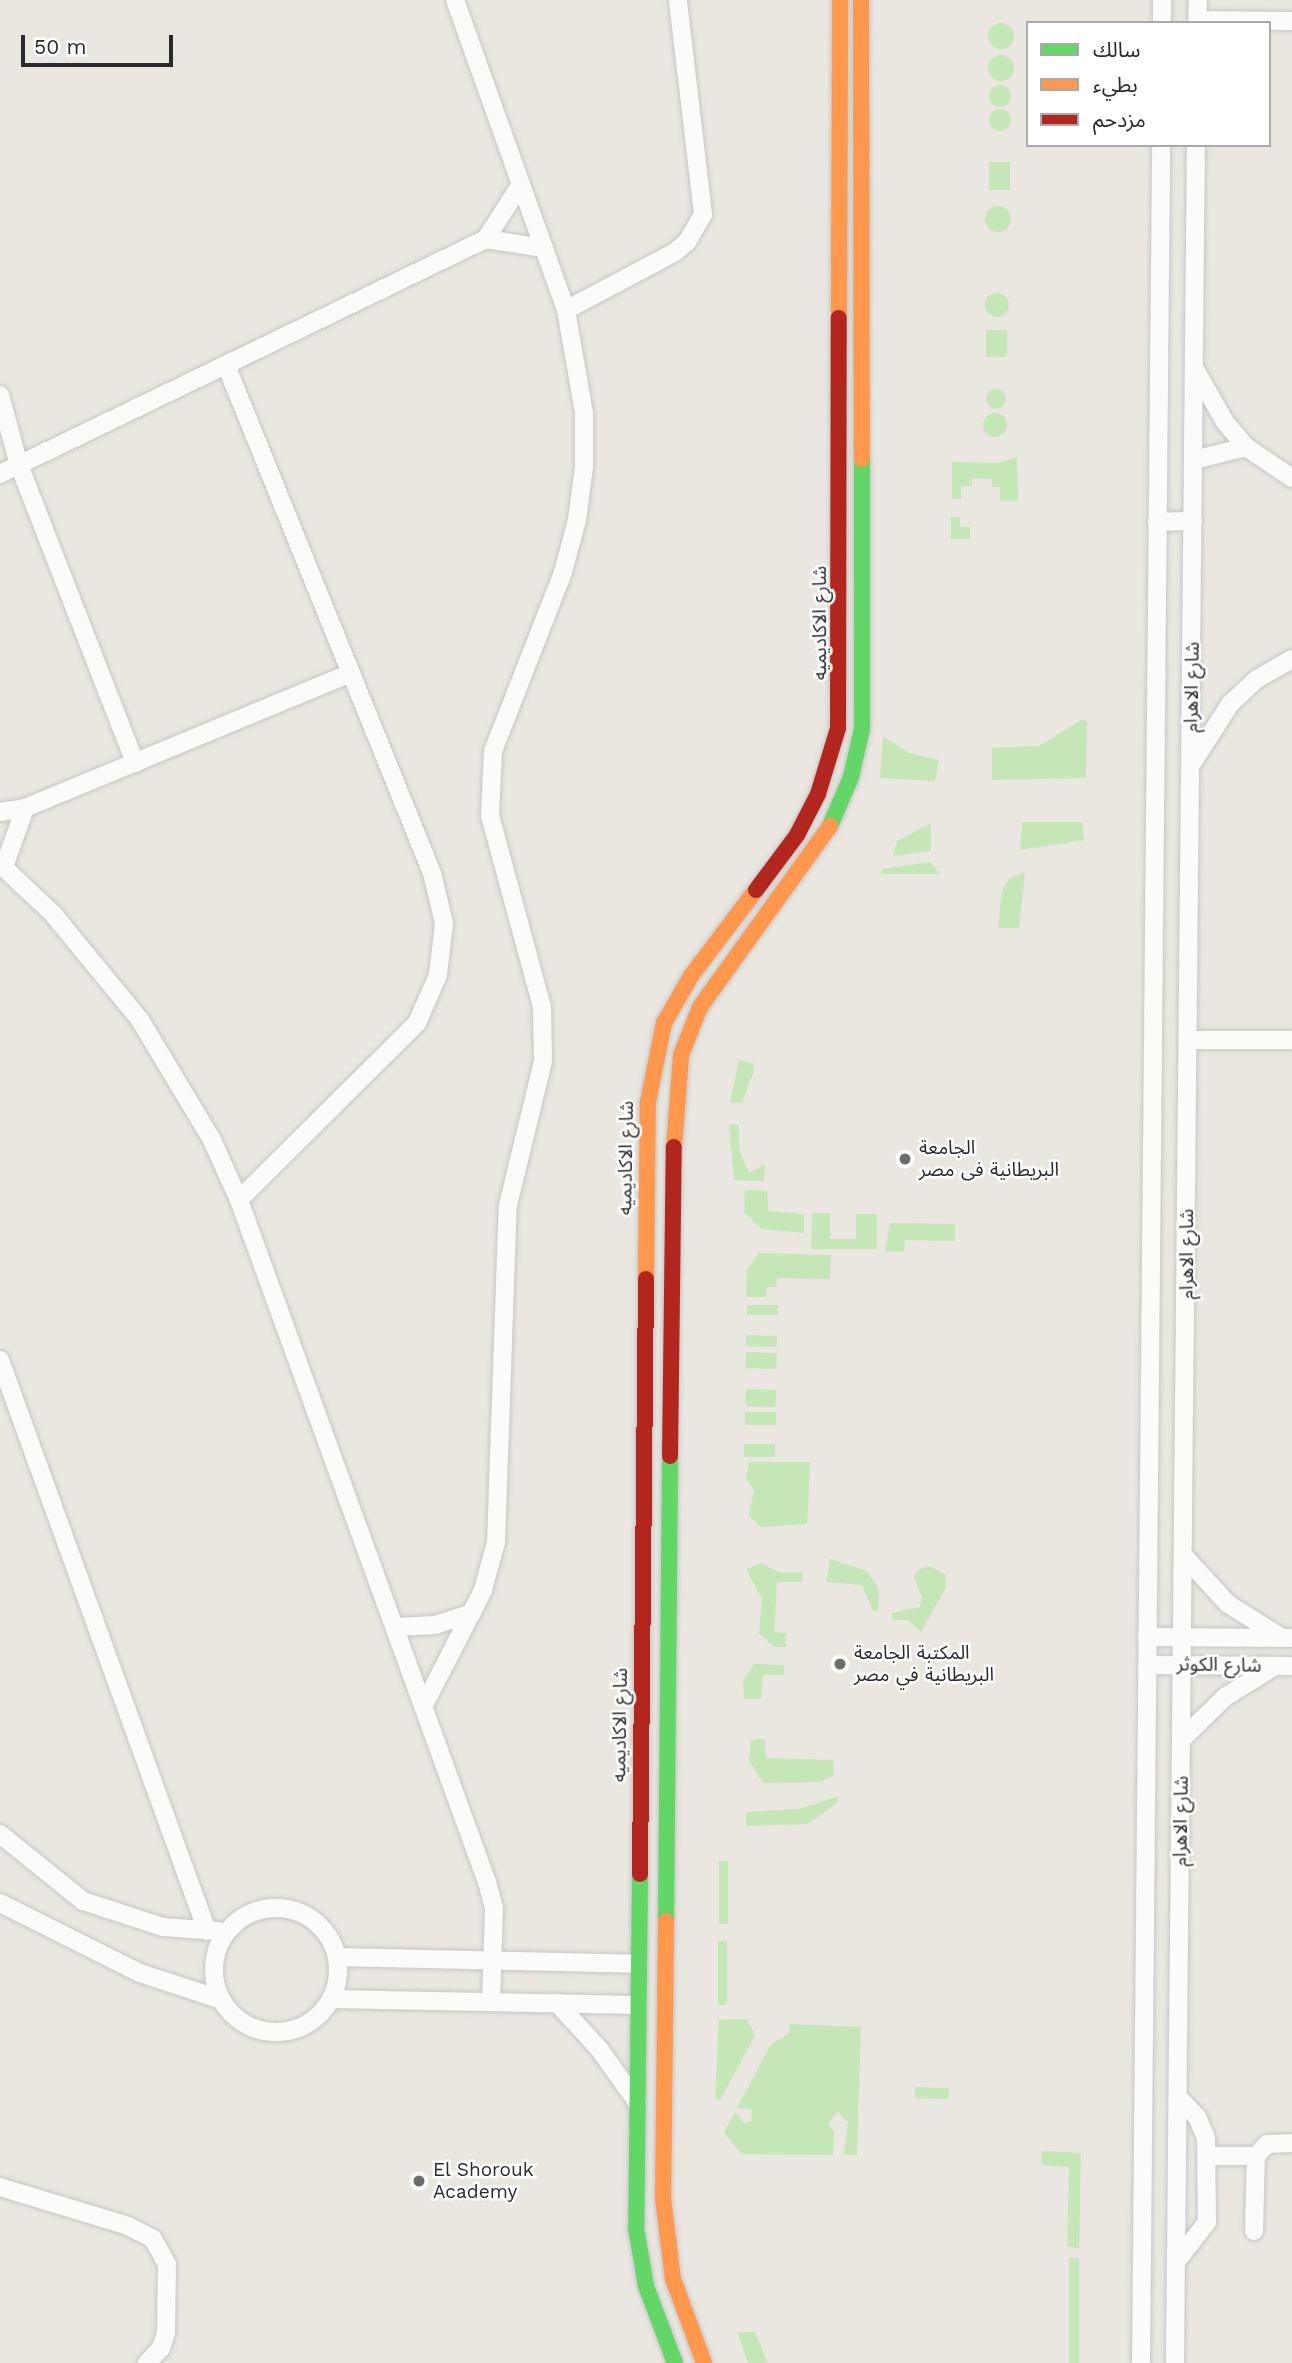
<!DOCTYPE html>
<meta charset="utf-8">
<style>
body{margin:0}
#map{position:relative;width:1292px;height:2363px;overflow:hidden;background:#e9e7e0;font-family:"Work Sans","Noto Sans Arabic",sans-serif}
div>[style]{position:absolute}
.green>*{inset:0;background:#c5e6b7;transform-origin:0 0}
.round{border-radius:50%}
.roads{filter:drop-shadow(0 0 2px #c6c6c6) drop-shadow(0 0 2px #c6c6c6)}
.street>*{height:18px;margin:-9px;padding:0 9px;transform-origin:9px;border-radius:9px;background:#fcfbfa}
.street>.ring{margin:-9px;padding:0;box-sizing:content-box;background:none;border:18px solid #fcfbfa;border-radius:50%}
.fast>*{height:16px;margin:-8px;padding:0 8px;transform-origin:8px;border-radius:8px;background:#63d668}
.slow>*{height:16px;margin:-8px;padding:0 8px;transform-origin:8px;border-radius:8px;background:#ff974d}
.jam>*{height:16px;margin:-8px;padding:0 8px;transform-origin:8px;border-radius:8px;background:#b3261e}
.dots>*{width:19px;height:19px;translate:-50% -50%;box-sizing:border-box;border:4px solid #fff;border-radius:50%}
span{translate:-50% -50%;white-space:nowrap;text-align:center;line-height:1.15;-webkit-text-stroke:5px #fff;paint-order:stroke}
.street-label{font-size:19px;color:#2a2a2a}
.poi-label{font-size:19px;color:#2a2a2a}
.left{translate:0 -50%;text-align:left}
.legend{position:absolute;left:1026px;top:21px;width:245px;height:126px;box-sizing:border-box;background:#fff;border:2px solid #aaa;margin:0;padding:9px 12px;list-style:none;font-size:21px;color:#2a2a2a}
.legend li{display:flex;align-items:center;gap:14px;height:35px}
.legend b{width:35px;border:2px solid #aaa}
.scale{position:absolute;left:21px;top:35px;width:152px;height:32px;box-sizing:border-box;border:4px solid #2a2a2a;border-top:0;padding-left:9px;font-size:21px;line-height:24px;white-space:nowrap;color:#2a2a2a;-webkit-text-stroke:5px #fff;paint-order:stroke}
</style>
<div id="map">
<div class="green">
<i class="round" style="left:988px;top:23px;width:26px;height:26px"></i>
<i class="round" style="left:988px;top:55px;width:26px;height:26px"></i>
<i class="round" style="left:989px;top:85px;width:22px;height:22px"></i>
<i class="round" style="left:989px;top:109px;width:22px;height:22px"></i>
<i style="left:989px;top:162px;width:21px;height:28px"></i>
<i class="round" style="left:985px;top:206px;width:26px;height:26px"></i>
<i class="round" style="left:985px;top:293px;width:24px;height:24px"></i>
<i style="left:986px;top:330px;width:21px;height:27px"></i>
<i class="round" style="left:986px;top:389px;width:20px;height:20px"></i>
<i class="round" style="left:983px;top:413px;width:24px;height:24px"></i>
<i style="clip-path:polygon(1017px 457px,1018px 501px,1000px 501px,1000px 487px,992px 487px,992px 479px,972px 478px,972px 486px,961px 486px,961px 499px,952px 499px,952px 462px,998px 463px)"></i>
<i style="clip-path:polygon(951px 517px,960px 517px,960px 527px,970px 527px,970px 539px,951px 539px)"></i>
<i style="clip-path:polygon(1081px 720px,1087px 721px,1086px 778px,992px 780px,992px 748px,1039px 746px)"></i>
<i style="clip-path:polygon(883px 736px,909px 753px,939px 760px,935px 781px,880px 778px)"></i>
<i style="clip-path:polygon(1022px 822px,1082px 822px,1084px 840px,1020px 850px)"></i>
<i style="clip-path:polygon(931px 823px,931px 851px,893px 856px,897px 841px)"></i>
<i style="clip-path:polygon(930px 862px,940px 874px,881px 874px,882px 869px)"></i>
<i style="clip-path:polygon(1025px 872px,1019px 928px,998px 928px,1002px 890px,1010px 878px)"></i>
<i style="clip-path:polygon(739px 1060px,753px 1063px,754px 1071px,742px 1103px,730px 1102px)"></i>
<i style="clip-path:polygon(729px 1124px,739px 1125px,739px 1149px,749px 1173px,765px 1164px,764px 1181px,734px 1180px)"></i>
<i style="clip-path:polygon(745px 1190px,767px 1191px,768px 1211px,804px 1214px,804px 1233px,761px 1229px,744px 1212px)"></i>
<i style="clip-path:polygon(812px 1213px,830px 1213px,830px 1239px,856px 1239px,856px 1214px,877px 1214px,877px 1249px,811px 1249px)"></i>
<i style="clip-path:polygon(890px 1223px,955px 1224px,955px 1241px,905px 1240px,904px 1252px,885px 1251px)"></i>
<i style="clip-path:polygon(759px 1253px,831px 1255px,830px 1279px,777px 1278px,776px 1287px,767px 1287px,766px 1297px,746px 1297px,747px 1270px)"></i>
<i style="left:747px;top:1305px;width:31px;height:10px"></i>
<i style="left:746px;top:1335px;width:31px;height:11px;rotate:2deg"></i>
<i style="left:746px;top:1352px;width:31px;height:16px;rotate:2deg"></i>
<i style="left:746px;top:1389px;width:30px;height:17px;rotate:2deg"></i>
<i style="left:745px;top:1412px;width:31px;height:13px"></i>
<i style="left:744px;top:1444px;width:31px;height:13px"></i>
<i style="clip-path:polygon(749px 1462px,810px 1462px,807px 1524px,761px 1527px,749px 1515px,754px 1490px,746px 1478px)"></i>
<i style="clip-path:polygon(830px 1559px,867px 1571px,879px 1589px,878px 1611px,873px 1611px,862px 1585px,826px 1582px)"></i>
<i style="clip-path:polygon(762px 1563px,778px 1572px,803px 1573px,802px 1582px,777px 1582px,774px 1632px,786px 1633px,786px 1647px,774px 1647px,759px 1633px,762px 1599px,746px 1569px)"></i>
<i style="clip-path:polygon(930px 1566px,945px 1574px,946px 1588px,921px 1632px,908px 1620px,893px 1620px,892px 1613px,920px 1607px,922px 1597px,914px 1576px,919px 1569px)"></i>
<i style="clip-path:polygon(754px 1664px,784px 1665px,784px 1675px,763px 1675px,761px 1699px,744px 1699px,743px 1681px)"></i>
<i style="clip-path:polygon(765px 1739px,766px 1758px,833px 1760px,834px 1775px,821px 1782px,763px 1783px,749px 1761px,751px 1740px)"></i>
<i style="clip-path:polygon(838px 1796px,837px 1803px,808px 1824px,746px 1826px,746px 1812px,799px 1809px)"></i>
<i style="left:719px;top:1861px;width:9px;height:63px"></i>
<i style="left:718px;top:1941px;width:9px;height:64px"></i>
<i style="clip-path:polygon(747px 2019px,755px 2035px,720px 2101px,715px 2098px,719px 2020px)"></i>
<i style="clip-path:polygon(790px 2024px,861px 2027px,857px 2155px,844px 2155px,848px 2122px,838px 2112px,828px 2123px,834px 2132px,833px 2155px,742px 2154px,724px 2133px,735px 2112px,744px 2123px,752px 2121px,751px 2109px,737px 2108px,770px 2046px,789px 2033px)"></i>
<i style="left:915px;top:2087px;width:34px;height:11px;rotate:2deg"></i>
<i style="clip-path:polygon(1042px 2151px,1081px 2153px,1079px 2248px,1067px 2247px,1069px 2167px,1041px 2165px)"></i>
<i style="left:1069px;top:2258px;width:10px;height:105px"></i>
<i style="clip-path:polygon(737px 2332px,755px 2332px,768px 2363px,748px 2363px)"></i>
</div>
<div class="roads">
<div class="street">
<i style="left:1198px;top:20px;width:94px;rotate:0.6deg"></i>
<i style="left:1162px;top:23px;width:23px;rotate:-90deg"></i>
<i style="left:1197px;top:23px;width:23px;rotate:-88deg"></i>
<i style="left:486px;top:239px;width:59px;rotate:8.8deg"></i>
<i style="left:566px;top:310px;width:123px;rotate:-28deg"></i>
<i style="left:675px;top:252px;width:16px;rotate:-40deg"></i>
<i style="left:687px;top:242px;width:32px;rotate:-60deg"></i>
<i style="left:703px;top:214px;width:215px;rotate:-96.7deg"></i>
<i style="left:226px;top:365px;width:548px;rotate:67.93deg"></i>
<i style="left:432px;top:873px;width:51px;rotate:76.5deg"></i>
<i style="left:444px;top:923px;width:52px;rotate:96.6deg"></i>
<i style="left:438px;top:975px;width:52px;rotate:113.6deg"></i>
<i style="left:417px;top:1023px;width:251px;rotate:135.2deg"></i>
<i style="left:1196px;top:371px;width:59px;rotate:60.4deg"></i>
<i style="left:1225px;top:422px;width:33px;rotate:50deg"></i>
<i style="left:1246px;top:447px;width:55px;rotate:34deg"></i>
<i style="left:0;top:395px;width:73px;rotate:74.8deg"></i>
<i style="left:19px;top:465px;width:320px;rotate:68.7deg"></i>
<i style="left:1194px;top:460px;width:54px;rotate:-14deg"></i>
<i style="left:0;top:474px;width:540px;rotate:-25.81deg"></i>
<i style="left:486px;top:239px;width:65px;rotate:-57.5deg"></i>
<i style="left:1157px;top:522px;width:36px;rotate:-2deg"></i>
<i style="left:1193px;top:762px;width:69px;rotate:-57.5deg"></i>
<i style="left:1230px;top:704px;width:37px;rotate:-43deg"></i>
<i style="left:1257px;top:679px;width:40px;rotate:-29.7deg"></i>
<i style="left:0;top:812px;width:25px;rotate:-9deg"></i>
<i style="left:25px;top:808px;width:353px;rotate:-22.5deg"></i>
<i style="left:0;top:864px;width:73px;rotate:43.3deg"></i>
<i style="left:53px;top:914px;width:137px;rotate:50.6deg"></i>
<i style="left:140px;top:1020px;width:138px;rotate:59deg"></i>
<i style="left:211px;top:1138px;width:68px;rotate:65.7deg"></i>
<i style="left:239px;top:1200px;width:726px;rotate:70.02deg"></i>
<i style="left:487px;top:1882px;width:27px;rotate:75deg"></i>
<i style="left:494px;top:1908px;width:94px;rotate:91.8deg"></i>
<i style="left:4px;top:867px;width:63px;rotate:-70.4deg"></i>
<i style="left:1188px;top:1040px;width:104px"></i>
<i style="left:0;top:1360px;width:607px;rotate:70.07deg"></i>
<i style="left:1184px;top:1556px;width:65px;rotate:47.5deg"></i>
<i style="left:1228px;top:1604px;width:60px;rotate:32.1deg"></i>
<i style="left:396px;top:1627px;width:39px;rotate:-3deg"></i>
<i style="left:435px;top:1625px;width:39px;rotate:-18deg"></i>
<i style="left:1147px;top:1637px;width:145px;rotate:0.4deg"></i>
<i style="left:1147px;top:1665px;width:145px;rotate:0.4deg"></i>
<i style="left:424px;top:1705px;width:129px;rotate:-62.8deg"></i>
<i style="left:483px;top:1590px;width:50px;rotate:-74.8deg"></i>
<i style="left:496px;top:1542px;width:337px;rotate:-88deg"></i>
<i style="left:508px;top:1205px;width:148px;rotate:-76.3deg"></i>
<i style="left:543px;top:1061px;width:54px;rotate:-91.1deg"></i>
<i style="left:542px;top:1007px;width:198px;rotate:-105.2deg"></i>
<i style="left:490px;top:816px;width:65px;rotate:-87.4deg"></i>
<i style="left:493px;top:751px;width:192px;rotate:-68.6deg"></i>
<i style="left:563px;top:572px;width:54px;rotate:-74.9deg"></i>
<i style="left:577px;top:520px;width:53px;rotate:-82.5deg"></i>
<i style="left:584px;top:467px;width:54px;rotate:-90deg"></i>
<i style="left:584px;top:413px;width:105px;rotate:-99.9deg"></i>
<i style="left:566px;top:310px;width:329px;rotate:-109.7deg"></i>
<i style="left:1182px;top:1739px;width:60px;rotate:-44.3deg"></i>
<i style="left:1225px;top:1697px;width:59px;rotate:-31.8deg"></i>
<i style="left:0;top:1834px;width:107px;rotate:38.9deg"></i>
<i style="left:83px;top:1901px;width:84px;rotate:18deg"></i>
<i style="left:163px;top:1927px;width:55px;rotate:4.2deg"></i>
<i style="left:0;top:1903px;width:157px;rotate:26.6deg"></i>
<i style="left:140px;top:1973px;width:86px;rotate:18.2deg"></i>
<i class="ring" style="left:214px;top:1908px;width:106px;height:106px"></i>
<i style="left:337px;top:1957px;width:301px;rotate:1.3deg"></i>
<i style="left:331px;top:1999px;width:307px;rotate:1.1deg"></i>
<i style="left:557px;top:2003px;width:64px;rotate:47.5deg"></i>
<i style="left:600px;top:2050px;width:64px;rotate:54.6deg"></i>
<i style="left:1208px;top:2156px;width:48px"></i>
<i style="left:0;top:2187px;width:134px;rotate:16.9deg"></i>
<i style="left:128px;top:2226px;width:28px;rotate:27deg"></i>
<i style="left:153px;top:2239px;width:29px;rotate:61deg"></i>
<i style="left:167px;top:2264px;width:69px;rotate:90.8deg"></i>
<i style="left:166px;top:2333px;width:16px;rotate:108deg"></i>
<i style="left:161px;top:2348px;width:21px;rotate:133deg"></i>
<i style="left:1254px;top:2231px;width:75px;rotate:-88.5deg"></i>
<i style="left:1256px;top:2156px;width:16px;rotate:-47deg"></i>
<i style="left:1267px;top:2144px;width:25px;rotate:-2deg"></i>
<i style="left:1176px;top:2262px;width:51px;rotate:-52.2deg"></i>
<i style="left:1207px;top:2222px;width:84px;rotate:-90.7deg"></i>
<i style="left:1206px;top:2138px;width:23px;rotate:-113deg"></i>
<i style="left:1197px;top:2117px;width:28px;rotate:-134deg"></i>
<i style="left:1141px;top:2363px;width:2218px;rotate:-89.48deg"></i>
<i style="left:1175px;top:2363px;width:2218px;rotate:-89.46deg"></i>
</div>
<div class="fast">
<i style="left:830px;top:826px;width:53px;rotate:-66.8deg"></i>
<i style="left:851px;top:777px;width:49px;rotate:-77.1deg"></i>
<i style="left:862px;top:729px;width:270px;rotate:-90deg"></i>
<i style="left:640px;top:1874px;width:354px;rotate:90.6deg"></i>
<i style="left:636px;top:2228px;width:59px;rotate:80.2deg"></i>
<i style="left:646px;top:2286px;width:82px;rotate:69.4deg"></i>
<i style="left:666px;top:1921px;width:465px;rotate:-89.5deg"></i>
</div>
<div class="slow">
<i style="left:861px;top:0;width:459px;rotate:89.9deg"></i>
<i style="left:839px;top:318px;width:318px;rotate:-89.8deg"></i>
<i style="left:674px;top:1147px;width:92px;rotate:-85.6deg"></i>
<i style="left:681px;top:1055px;width:52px;rotate:-68.4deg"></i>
<i style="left:700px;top:1007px;width:223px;rotate:-54.3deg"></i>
<i style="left:646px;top:1279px;width:177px;rotate:-89.4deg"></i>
<i style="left:648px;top:1102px;width:81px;rotate:-78.6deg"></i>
<i style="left:664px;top:1023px;width:54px;rotate:-60.1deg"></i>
<i style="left:691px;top:976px;width:108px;rotate:-52.9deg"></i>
<i style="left:666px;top:1921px;width:277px;rotate:90.6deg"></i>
<i style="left:663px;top:2198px;width:82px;rotate:83deg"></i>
<i style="left:673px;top:2279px;width:90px;rotate:69.7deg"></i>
</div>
<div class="jam">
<i style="left:756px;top:890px;width:69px;rotate:-53.3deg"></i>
<i style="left:797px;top:835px;width:46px;rotate:-62.9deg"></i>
<i style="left:818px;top:794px;width:69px;rotate:-73.1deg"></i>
<i style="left:838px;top:728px;width:410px;rotate:-89.9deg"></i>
<i style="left:670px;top:1456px;width:309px;rotate:-89.3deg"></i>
<i style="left:640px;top:1874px;width:595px;rotate:-89.42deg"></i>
</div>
</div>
<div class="dots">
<i style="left:905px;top:1159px;background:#6d6c6a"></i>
<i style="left:840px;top:1664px;background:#6d6c6a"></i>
<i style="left:419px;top:2181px;background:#6d6c6a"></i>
</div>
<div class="street-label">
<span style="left:820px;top:623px;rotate:-90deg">شارع الاكاديميه</span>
<span style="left:1192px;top:687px;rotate:-89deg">شارع الاهرام</span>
<span style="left:626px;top:1158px;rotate:-89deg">شارع الاكاديميه</span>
<span style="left:1187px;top:1254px;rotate:-90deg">شارع الاهرام</span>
<span style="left:1219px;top:1665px;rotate:1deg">شارع الكوثر</span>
<span style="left:620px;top:1725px;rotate:-89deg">شارع الاكاديميه</span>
<span style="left:1181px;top:1821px;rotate:-89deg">شارع الاهرام</span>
</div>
<div class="poi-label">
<span class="left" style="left:919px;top:1159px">الجامعة<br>البريطانية فى مصر</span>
<span class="left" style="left:854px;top:1664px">المكتبة الجامعة<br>البريطانية في مصر</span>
<span class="left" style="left:433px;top:2181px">El Shorouk<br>Academy</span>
</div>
<ul class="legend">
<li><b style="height:9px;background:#63d668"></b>سالك</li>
<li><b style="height:9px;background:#ff974d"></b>بطيء</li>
<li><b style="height:9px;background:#b3261e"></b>مزدحم</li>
</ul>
<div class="scale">50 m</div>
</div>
